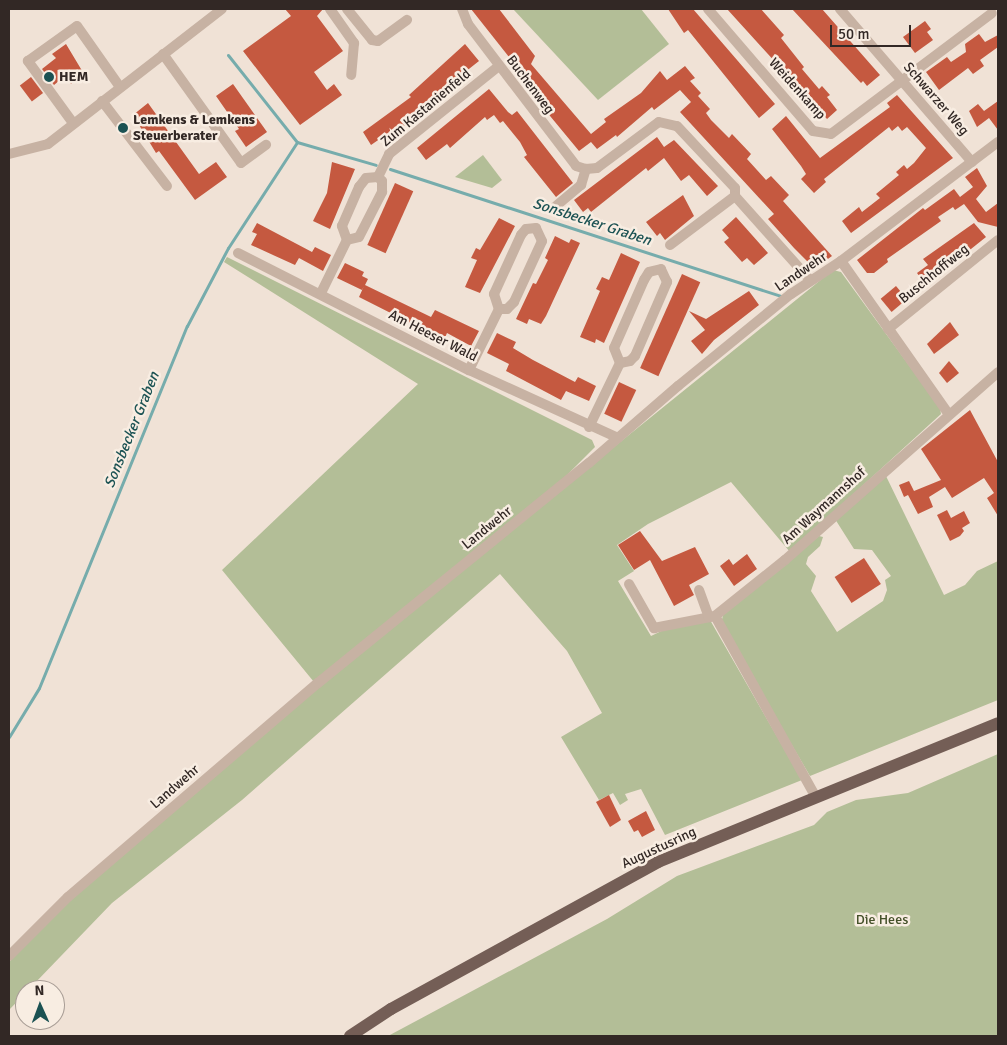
<!DOCTYPE html>
<style>
body{margin:0}
#map{position:relative;width:1007px;height:1045px;overflow:hidden;background:#f0e2d6;font-family:Signika,sans-serif}
div>[style]{position:absolute}
.green>*{inset:0;background:#b3be97}
.stream>*{height:3px;margin:-1.5px;padding:0 1.5px;transform-origin:1.5px;border-radius:1.5px;background:#76acac}
.building>*{inset:0;background:#c55940;transform-origin:0 0}
.minor>*{height:10px;margin:-5px;padding:0 5px;transform-origin:5px;border-radius:5px;background:#c7b2a3}
.major>*{height:12px;margin:-6px;padding:0 6px;transform-origin:6px;border-radius:6px;background:#745e56}
.dots>*{width:14px;height:14px;translate:-50% -50%;box-sizing:border-box;border:2px solid #f8ede2;border-radius:50%}
span{translate:-50% -50%;white-space:nowrap;text-align:center;line-height:1.15;-webkit-text-stroke:5px #f8ede2;paint-order:stroke}
.poi-label{font-size:14px;color:#322825;font-weight:700}
.left{translate:0 -50%;text-align:left}
.street-label{font-size:14px;color:#322825}
.park-label{font-size:14px;color:#445029}
.water-label{font-size:15px;color:#1b5253;font-style:italic}
.frame{position:absolute;inset:0;border:10px solid #322825;pointer-events:none}
.north{position:absolute;left:15px;top:980px;width:50px;height:50px;box-sizing:border-box;background:#f8ede2;border:1px solid #a99e96;border-radius:50%;rotate:358deg;font-size:14px;font-weight:700;line-height:20px;text-align:center;color:#322825}
.north::after{content:'';display:block;margin:auto;width:18px;height:22px;background:#1b5253;clip-path:polygon(50% 0,100% 100%,50% 72%,0 100%)}
.scale{position:absolute;left:830px;top:25px;width:81px;height:22px;box-sizing:border-box;border:2px solid #322825;border-top:0;padding-left:6px;font-size:15px;line-height:18px;white-space:nowrap;color:#322825;-webkit-text-stroke:4px #f8ede2;paint-order:stroke}
</style>
<div id="map">
<div class="green">
<i style="clip-path:polygon(513px 9px,641px 9px,669px 44px,598px 100px)"></i>
<i style="clip-path:polygon(483px 155px,502px 180px,492px 188px,455px 177px)"></i>
<i style="clip-path:polygon(227px 257px,592px 440px,595px 447px,561px 481px,314px 682px,222px 570px,418px 384px,224px 262px)"></i>
<i style="clip-path:polygon(833px 270px,841px 272px,940px 408px,941px 414px,790px 552px,731px 482px,648px 524px,617px 545px,634px 571px,618px 581px,651px 636px,674px 625px,710px 620px,802px 780px,665px 835px,641px 789px,625px 794px,628px 800px,620px 805px,613px 793px,599px 800px,561px 737px,602px 713px,567px 651px,500px 574px,242px 800px,112px 903px,9px 1010px,9px 962px,72px 897px,322px 683px)"></i>
<i style="clip-path:polygon(885px 474px,944px 595px,965px 585px,977px 571px,998px 561px,998px 700px,810px 776px,721px 624px,723px 615px,819px 536px,823px 537px,820px 546px,808px 557px,806px 564px,816px 576px,811px 591px,837px 632px,883px 601px,887px 590px,885px 580px,891px 576px,872px 550px,854px 549px,835px 519px)"></i>
<i style="clip-path:polygon(998px 754px,998px 1036px,388px 1036px,607px 919px,677px 876px,814px 825px,827px 812px,856px 800px,908px 793px)"></i>
</div>
<div class="stream">
<i style="left:228px;top:55px;width:111px;rotate:51.6deg"></i>
<i style="left:390px;top:169px;width:414px;rotate:18deg"></i>
<i style="left:9px;top:737px;width:57px;rotate:-58.5deg"></i>
<i style="left:39px;top:688px;width:391px;rotate:-67.8deg"></i>
<i style="left:187px;top:326px;width:88px;rotate:-62.3deg"></i>
<i style="left:228px;top:248px;width:126px;rotate:-56.9deg"></i>
<i style="left:297px;top:142px;width:82px;rotate:16.2deg"></i>
</div>
<div class="building">
<i style="clip-path:polygon(285px 9px,323px 9px,317px 16px,343px 51px,314px 72px,327px 90px,334px 84px,342px 95px,300px 125px,243px 51px,291px 16px)"></i>
<i style="clip-path:polygon(471px 9px,499px 9px,535px 56px,531px 64px,591px 134px,606px 122px,604px 119px,641px 93px,660px 71px,667px 80px,685px 66px,695px 78px,690px 81px,701px 93px,698px 96px,710px 109px,706px 113px,711px 120px,729px 138px,732px 134px,751px 154px,747px 159px,766px 180px,771px 176px,789px 195px,783px 201px,832px 256px,825px 261px,821px 256px,811px 265px,794px 248px,768px 219px,774px 214px,680px 112px,691px 102px,680px 90px,654px 110px,652px 107px,617px 137px,616px 135px,597px 149px,591px 142px,579px 151px,517px 76px,521px 72px)"></i>
<i style="clip-path:polygon(668px 9px,693px 9px,775px 104px,759px 118px,688px 30px,684px 33px)"></i>
<i style="clip-path:polygon(727px 9px,761px 9px,784px 35px,781px 38px,804px 67px,802px 69px,819px 89px,822px 86px,830px 95px,827px 97px,837px 110px,827px 119px)"></i>
<i style="clip-path:polygon(792px 9px,822px 9px,880px 75px,867px 86px,863px 81px,861px 83px)"></i>
<i style="clip-path:polygon(925px 21px,931px 29px,927px 32px,933px 40px,915px 53px,903px 37px)"></i>
<i style="clip-path:polygon(979px 34px,985px 42px,998px 35px,998px 47px,980px 60px,984px 66px,973px 74px,968px 68px,939px 90px,926px 72px,947px 57px,951px 62px,966px 52px,965px 44px)"></i>
<i style="clip-path:polygon(66px 44px,84px 74px,71px 84px,65px 76px,54px 85px,42px 69px,56px 58px,52px 54px)"></i>
<i style="clip-path:polygon(465px 44px,479px 61px,455px 80px,459px 84px,399px 130px,397px 127px,371px 145px,363px 132px,411px 97px,409px 95px)"></i>
<i style="left:31px;top:77px;width:20px;height:14px;rotate:53deg"></i>
<i style="clip-path:polygon(233px 84px,267px 132px,246px 147px,235px 131px,239px 129px,216px 96px)"></i>
<i style="clip-path:polygon(489px 89px,508px 112px,512px 115px,517px 111px,573px 183px,556px 197px,524px 157px,527px 155px,520px 142px,503px 121px,500px 123px,494px 115px,487px 120px,485px 117px,450px 148px,447px 144px,426px 160px,417px 148px)"></i>
<i style="clip-path:polygon(897px 95px,953px 158px,851px 233px,842px 221px,859px 207px,862px 212px,880px 198px,876px 194px,899px 175px,896px 172px,904px 165px,907px 169px,914px 163px,926px 148px,907px 127px,902px 131px,898px 126px,892px 131px,889px 127px,824px 179px,826px 182px,814px 193px,801px 179px,806px 174px,801px 166px,772px 129px,786px 116px,820px 158px,890px 107px,887px 103px)"></i>
<i style="clip-path:polygon(998px 101px,998px 130px,989px 118px,977px 127px,969px 111px,978px 104px,984px 111px)"></i>
<i style="clip-path:polygon(148px 103px,199px 174px,216px 162px,227px 177px,195px 200px,159px 151px,156px 153px,133px 115px)"></i>
<i style="clip-path:polygon(657px 137px,664px 147px,674px 140px,718px 186px,707px 196px,689px 175px,681px 181px,664px 158px,648px 171px,646px 168px,591px 212px,588px 208px,583px 212px,574px 200px)"></i>
<i style="clip-path:polygon(332px 162px,355px 169px,330px 229px,313px 221px,327px 193px)"></i>
<i style="clip-path:polygon(977px 168px,987px 186px,976px 199px,986px 212px,998px 203px,998px 227px,978px 222px,964px 204px,955px 210px,953px 207px,938px 217px,941px 221px,887px 259px,888px 262px,874px 273px,867px 273px,857px 260px,923px 208px,925px 210px,954px 189px,960px 197px,973px 187px,965px 177px)"></i>
<i style="left:395px;top:183px;width:20px;height:68px;rotate:24deg"></i>
<i style="clip-path:polygon(683px 195px,694px 216px,665px 240px,660px 233px,657px 236px,646px 222px)"></i>
<i style="clip-path:polygon(736px 217px,768px 253px,754px 265px,747px 258px,742px 262px,724px 242px,729px 238px,722px 230px)"></i>
<i style="clip-path:polygon(499px 218px,515px 226px,480px 293px,465px 287px,477px 260px,471px 258px,476px 248px,480px 250px)"></i>
<i style="clip-path:polygon(257px 223px,312px 252px,315px 247px,331px 255px,323px 271px,299px 258px,295px 265px,251px 245px,257px 234px,252px 232px)"></i>
<i style="clip-path:polygon(974px 223px,986px 237px,926px 285px,917px 273px,928px 265px,923px 259px)"></i>
<i style="clip-path:polygon(555px 236px,569px 243px,571px 239px,580px 243px,546px 316px,541px 324px,529px 319px,527px 324px,516px 319px,533px 283px,536px 284px,548px 260px,545px 258px)"></i>
<i style="clip-path:polygon(621px 253px,640px 262px,604px 343px,596px 339px,595px 343px,580px 337px,600px 291px,596px 289px,602px 277px,609px 280px)"></i>
<i style="clip-path:polygon(345px 263px,364px 272px,362px 276px,368px 279px,365px 285px,431px 317px,435px 310px,479px 331px,471px 346px,447px 333px,444px 340px,359px 297px,364px 286px,362px 290px,337px 278px)"></i>
<i style="left:682px;top:274px;width:20px;height:103px;rotate:24deg"></i>
<i style="left:896px;top:286px;width:17px;height:20px;rotate:50deg"></i>
<i style="clip-path:polygon(749px 291px,759px 305px,714px 340px,702px 354px,691px 341px,705px 330px,689px 311px,706px 319px)"></i>
<i style="clip-path:polygon(950px 322px,959px 335px,934px 354px,927px 344px)"></i>
<i style="clip-path:polygon(497px 333px,516px 342px,513px 348px,533px 360px,575px 382px,578px 377px,596px 386px,589px 401px,566px 391px,561px 400px,506px 371px,509px 364px,487px 353px)"></i>
<i style="clip-path:polygon(949px 361px,959px 373px,947px 383px,939px 373px)"></i>
<i style="left:619px;top:382px;width:19px;height:35px;rotate:25deg"></i>
<i style="clip-path:polygon(970px 410px,998px 462px,998px 516px,987px 498px,994px 493px,984px 478px,952px 498px,945px 487px,929px 497px,933px 507px,918px 514px,908px 495px,904px 497px,899px 485px,909px 481px,914px 491px,941px 480px,921px 449px)"></i>
<i style="clip-path:polygon(947px 510px,951px 518px,964px 511px,970px 523px,962px 528px,964px 531px,960px 536px,950px 541px,937px 515px)"></i>
<i style="clip-path:polygon(640px 531px,662px 561px,695px 547px,709px 574px,689px 585px,694px 595px,674px 606px,650px 560px,634px 570px,618px 545px)"></i>
<i style="clip-path:polygon(747px 554px,757px 569px,734px 586px,720px 566px,729px 559px,733px 565px)"></i>
<i style="left:864px;top:558px;width:31px;height:35px;rotate:57deg"></i>
<i style="clip-path:polygon(609px 795px,621px 820px,610px 827px,596px 802px)"></i>
<i style="clip-path:polygon(646px 811px,655px 830px,642px 837px,638px 830px,634px 832px,628px 821px)"></i>
</div>
<div class="minor">
<i style="left:330px;top:9px;width:42px;rotate:54.8deg"></i>
<i style="left:354px;top:43px;width:32px;rotate:95deg"></i>
<i style="left:347px;top:9px;width:40px;rotate:51deg"></i>
<i style="left:372px;top:40px;width:6px;rotate:9deg"></i>
<i style="left:378px;top:41px;width:36px;rotate:-36deg"></i>
<i style="left:462px;top:9px;width:16px;rotate:68deg"></i>
<i style="left:468px;top:24px;width:178px;rotate:52.7deg"></i>
<i style="left:576px;top:166px;width:10px;rotate:17deg"></i>
<i style="left:586px;top:169px;width:11px;rotate:-5deg"></i>
<i style="left:597px;top:168px;width:77px;rotate:-36.6deg"></i>
<i style="left:659px;top:122px;width:18px;rotate:13deg"></i>
<i style="left:677px;top:126px;width:85px;rotate:46.9deg"></i>
<i style="left:735px;top:188px;width:8px;rotate:90deg"></i>
<i style="left:735px;top:196px;width:113px;rotate:48.2deg"></i>
<i style="left:708px;top:9px;width:161px;rotate:49.3deg"></i>
<i style="left:813px;top:131px;width:18px;rotate:9deg"></i>
<i style="left:831px;top:134px;width:201px;rotate:-36.9deg"></i>
<i style="left:840px;top:9px;width:202px;rotate:49.2deg"></i>
<i style="left:163px;top:54px;width:134px;rotate:54.4deg"></i>
<i style="left:241px;top:163px;width:31px;rotate:-36deg"></i>
<i style="left:102px;top:101px;width:107px;rotate:52.6deg"></i>
<i style="left:73px;top:123px;width:77px;rotate:-126deg"></i>
<i style="left:28px;top:61px;width:60px;rotate:-35.5deg"></i>
<i style="left:77px;top:26px;width:75px;rotate:54.8deg"></i>
<i style="left:9px;top:154px;width:40px;rotate:-14.4deg"></i>
<i style="left:48px;top:144px;width:220px;rotate:-37.8deg"></i>
<i style="left:556px;top:206px;width:33px;rotate:-40deg"></i>
<i style="left:581px;top:185px;width:17px;rotate:-73deg"></i>
<i style="left:347px;top:240px;width:15px;rotate:-110deg"></i>
<i style="left:342px;top:226px;width:43px;rotate:-66.4deg"></i>
<i style="left:359px;top:187px;width:11px;rotate:-52deg"></i>
<i style="left:366px;top:178px;width:12px;rotate:-5deg"></i>
<i style="left:670px;top:245px;width:81px;rotate:-37deg"></i>
<i style="left:238px;top:253px;width:259px;rotate:26.9deg"></i>
<i style="left:469px;top:370px;width:164px;rotate:24.5deg"></i>
<i style="left:841px;top:261px;width:186px;rotate:54.9deg"></i>
<i style="left:321px;top:293px;width:59px;rotate:-63.9deg"></i>
<i style="left:347px;top:240px;width:12px;rotate:-14deg"></i>
<i style="left:359px;top:237px;width:51px;rotate:-62.9deg"></i>
<i style="left:382px;top:192px;width:11px;rotate:-90deg"></i>
<i style="left:382px;top:181px;width:6px;rotate:-135deg"></i>
<i style="left:378px;top:177px;width:25px;rotate:-64deg"></i>
<i style="left:389px;top:154px;width:141px;rotate:-38.7deg"></i>
<i style="left:888px;top:329px;width:141px;rotate:-39deg"></i>
<i style="left:469px;top:370px;width:68px;rotate:-63.8deg"></i>
<i style="left:499px;top:309px;width:8px"></i>
<i style="left:507px;top:309px;width:10px;rotate:-45deg"></i>
<i style="left:514px;top:302px;width:67px;rotate:-65.3deg"></i>
<i style="left:542px;top:241px;width:14px;rotate:-115deg"></i>
<i style="left:536px;top:228px;width:10px;rotate:174deg"></i>
<i style="left:526px;top:229px;width:8px;rotate:130deg"></i>
<i style="left:521px;top:235px;width:65px;rotate:114.6deg"></i>
<i style="left:494px;top:294px;width:16px;rotate:72deg"></i>
<i style="left:589px;top:427px;width:71px;rotate:-64.2deg"></i>
<i style="left:620px;top:363px;width:10px;rotate:-11deg"></i>
<i style="left:630px;top:361px;width:7px;rotate:-45deg"></i>
<i style="left:635px;top:356px;width:81px;rotate:-66.6deg"></i>
<i style="left:667px;top:282px;width:14px;rotate:-115deg"></i>
<i style="left:661px;top:269px;width:12px;rotate:166deg"></i>
<i style="left:649px;top:272px;width:9px;rotate:122deg"></i>
<i style="left:644px;top:280px;width:74px;rotate:113.8deg"></i>
<i style="left:614px;top:348px;width:16px;rotate:68deg"></i>
<i style="left:629px;top:584px;width:51px;rotate:60.4deg"></i>
<i style="left:654px;top:628px;width:62px;rotate:-11.1deg"></i>
<i style="left:715px;top:616px;width:90px;rotate:-38.7deg"></i>
<i style="left:785px;top:560px;width:284px;rotate:-41.4deg"></i>
<i style="left:699px;top:590px;width:29px;rotate:70deg"></i>
<i style="left:715px;top:616px;width:206px;rotate:60.9deg"></i>
<i style="left:9px;top:956px;width:83px;rotate:-45deg"></i>
<i style="left:68px;top:897px;width:329px;rotate:-40.6deg"></i>
<i style="left:318px;top:683px;width:349px;rotate:-39.1deg"></i>
<i style="left:589px;top:463px;width:118px;rotate:-40.9deg"></i>
<i style="left:678px;top:386px;width:146px;rotate:-39.2deg"></i>
<i style="left:791px;top:294px;width:60px;rotate:-33.4deg"></i>
<i style="left:841px;top:261px;width:197px;rotate:-37.2deg"></i>
</div>
<div class="major">
<i style="left:350px;top:1036px;width:49px;rotate:-33.4deg"></i>
<i style="left:391px;top:1009px;width:305px;rotate:-28.8deg"></i>
<i style="left:658px;top:862px;width:367px;rotate:-22.2deg"></i>
</div>
<div class="dots">
<i style="left:49px;top:77px;background:#1b5253"></i>
<i style="left:123px;top:128px;background:#1b5253"></i>
</div>
<div class="poi-label">
<span class="left" style="left:59px;top:77px">HEM</span>
<span class="left" style="left:133px;top:128px">Lemkens &amp; Lemkens<br>Steuerberater</span>
</div>
<div class="street-label">
<span style="left:530px;top:85px;rotate:53deg">Buchenweg</span>
<span style="left:797px;top:89px;rotate:48deg">Weidenkamp</span>
<span style="left:936px;top:99px;rotate:49deg">Schwarzer Weg</span>
<span style="left:426px;top:108px;rotate:-40deg">Zum Kastanienfeld</span>
<span style="left:801px;top:272px;rotate:-34deg">Landwehr</span>
<span style="left:934px;top:274px;rotate:-39deg">Buschhoffweg</span>
<span style="left:433px;top:336px;rotate:27deg">Am Heeser Wald</span>
<span style="left:824px;top:506px;rotate:-42deg">Am Waymannshof</span>
<span style="left:487px;top:528px;rotate:-39deg">Landwehr</span>
<span style="left:175px;top:787px;rotate:-41deg">Landwehr</span>
<span style="left:659px;top:848px;rotate:-25deg">Augustusring</span>
</div>
<div class="park-label">
<span style="left:882px;top:920px">Die Hees</span>
</div>
<div class="water-label">
<span style="left:592px;top:222px;rotate:18deg">Sonsbecker Graben</span>
<span style="left:132px;top:430px;rotate:-68deg">Sonsbecker Graben</span>
</div>
<div class="frame"></div>
<div class="north">N</div>
<div class="scale">50 m</div>
</div>
